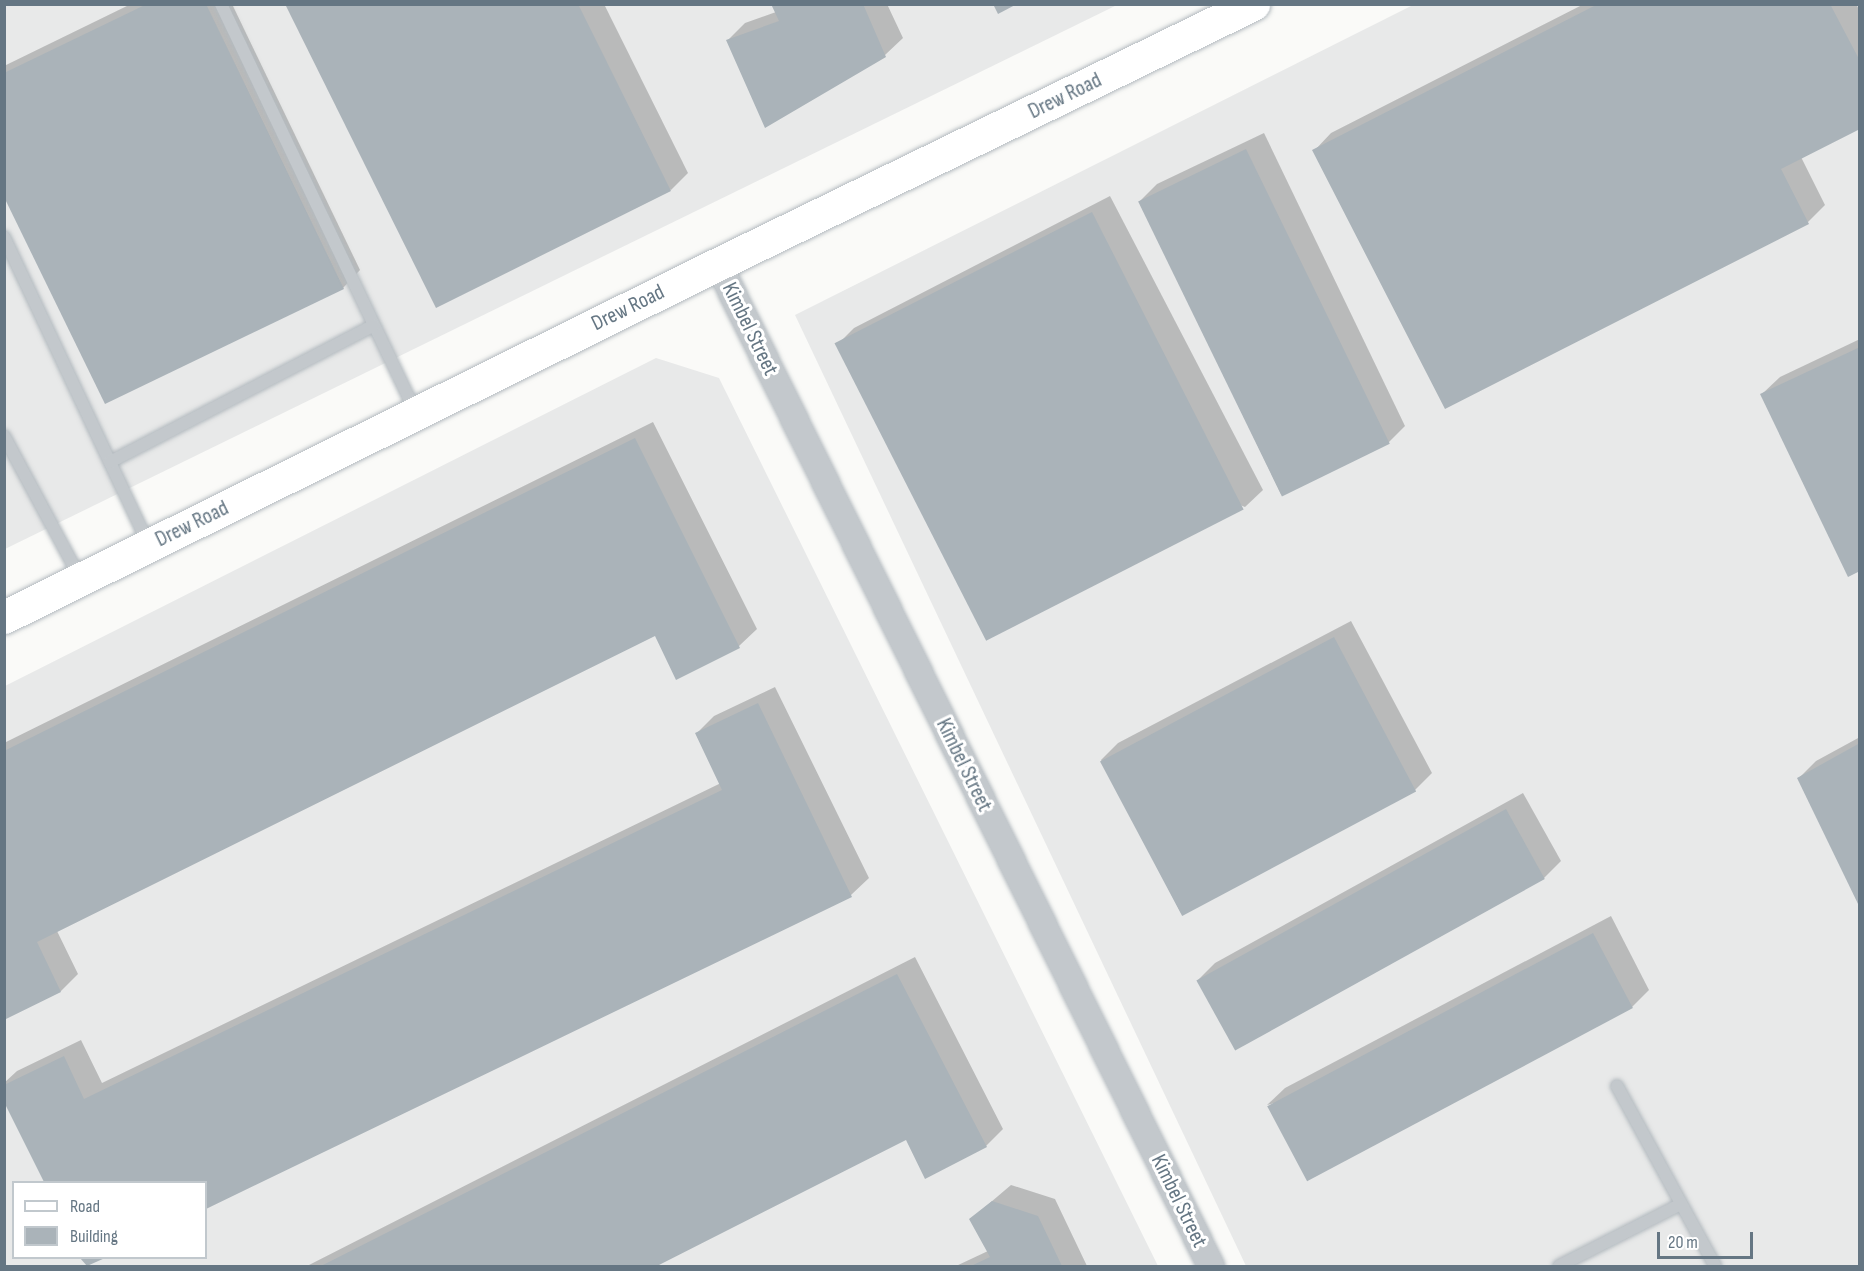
<!DOCTYPE html>
<style>
body{margin:0}
#map{position:relative;width:1864px;height:1271px;overflow:hidden;background:#fafaf8;font-family:"Sofia Sans Condensed",sans-serif}
div>[style]{position:absolute}
.built>*{inset:0;background:#e8e9e9}
.shadow>*{inset:0;background:#0003}
.building>*{inset:0;background:#aab3b9;transform-origin:0 0}
.roads{filter:drop-shadow(0 0 2px #b3babf) drop-shadow(0 0 2px #b3babf)}
.lane>*{height:12px;margin:-6px;padding:0 6px;transform-origin:6px;border-radius:6px;background:#c3c8cc}
.street>*{height:26px;margin:-13px;padding:0 13px;transform-origin:13px;border-radius:13px;background:#c3c8cc}
.secondary>*{height:33px;margin:-16.5px;padding:0 16.5px;transform-origin:16.5px;border-radius:16.5px;background:#fff}
span{translate:-50% -50%;white-space:nowrap;text-align:center;line-height:1.15;-webkit-text-stroke:6px #fff;paint-order:stroke}
.street-label{font-size:22px;color:#657683}
.frame{position:absolute;inset:0;border:6px solid #657683;pointer-events:none}
.legend{position:absolute;left:12px;top:1181px;width:195px;height:78px;box-sizing:border-box;background:#fff;border:2px solid #c1c8cd;margin:0;padding:8px 10px;list-style:none;font-size:18px;color:#657683}
.legend li{display:flex;align-items:center;gap:12px;height:30px}
.legend b{width:30px;border:2px solid #c1c8cd}
.scale{position:absolute;left:1657px;top:1232px;width:96px;height:27px;box-sizing:border-box;border:3px solid #657683;border-top:0;padding-left:8px;font-size:18px;line-height:21px;white-space:nowrap;color:#657683;-webkit-text-stroke:4px #fff;paint-order:stroke}
</style>
<div id="map">
<div class="built">
<i style="clip-path:polygon(5px 5px,1117px 5px,5px 549px)"></i>
<i style="clip-path:polygon(1413px 5px,1859px 5px,1859px 1266px,1246px 1266px,795px 315px)"></i>
<i style="clip-path:polygon(evenodd,656px 358px,719px 378px,1158px 1266px,5px 1266px,5px 686px,656px 358px,14px 1182px,206px 1182px,206px 1258px,14px 1258px,14px 1182px)"></i>
</div>
<div class="shadow">
<i style="clip-path:polygon(131px 4px,232px 4px,360px 270px,343px 288px,4px 194px,4px 66px)"></i>
<i style="clip-path:polygon(287px 4px,604px 4px,688px 173px,671px 190px)"></i>
<i style="clip-path:polygon(772px 4px,887px 4px,903px 38px,885px 55px,766px 126px,728px 40px,745px 23px,776px 12px)"></i>
<i style="clip-path:polygon(1584px 4px,1856px 4px,1860px 11px,1860px 127px,1801px 157px,1825px 205px,1808px 222px,1314px 151px,1331px 133px)"></i>
<i style="clip-path:polygon(1264px 133px,1405px 426px,1388px 443px,1281px 494px,1140px 201px,1157px 184px)"></i>
<i style="clip-path:polygon(1110px 196px,1263px 490px,1245px 507px,837px 345px,854px 328px)"></i>
<i style="clip-path:polygon(1860px 339px,1860px 570px,1762px 394px,1780px 377px)"></i>
<i style="clip-path:polygon(653px 422px,757px 629px,739px 646px,677px 678px,656px 634px,57px 931px,78px 974px,61px 991px,4px 1019px,4px 743px)"></i>
<i style="clip-path:polygon(1351px 621px,1432px 773px,1415px 790px,1181px 913px,1101px 760px,1118px 743px)"></i>
<i style="clip-path:polygon(775px 687px,869px 878px,851px 895px,206px 1207px,206px 1182px,45px 1182px,4px 1099px,4px 1083px,17px 1071px,81px 1040px,102px 1083px,721px 783px,696px 734px,714px 716px)"></i>
<i style="clip-path:polygon(1860px 737px,1860px 905px,1799px 778px,1816px 761px)"></i>
<i style="clip-path:polygon(1523px 793px,1561px 861px,1544px 878px,1198px 980px,1215px 963px)"></i>
<i style="clip-path:polygon(1611px 916px,1649px 990px,1632px 1007px,1267px 1105px,1285px 1088px)"></i>
<i style="clip-path:polygon(915px 957px,1003px 1129px,986px 1146px,906px 1138px,654px 1266px,307px 1266px)"></i>
<i style="clip-path:polygon(1011px 1185px,1055px 1199px,1087px 1266px,956px 1266px,988px 1251px,971px 1219px)"></i>
</div>
<div class="building">
<i style="clip-path:polygon(147px 4px,206px 4px,344px 289px,105px 404px,4px 197px,4px 73px)"></i>
<i style="clip-path:polygon(285px 4px,578px 4px,671px 191px,436px 308px)"></i>
<i style="clip-path:polygon(771px 4px,863px 4px,886px 57px,765px 128px,726px 40px,779px 21px)"></i>
<i style="clip-path:polygon(993px 4px,1017px 4px,998px 14px)"></i>
<i style="clip-path:polygon(1598px 4px,1830px 4px,1860px 61px,1860px 129px,1781px 169px,1809px 224px,1445px 409px,1312px 150px)"></i>
<i style="left:1246px;top:149px;width:328px;height:120px;rotate:64deg"></i>
<i style="left:1092px;top:212px;width:334px;height:289px;rotate:63deg"></i>
<i style="clip-path:polygon(1860px 347px,1860px 571px,1848px 577px,1760px 394px)"></i>
<i style="clip-path:polygon(635px 438px,740px 648px,676px 680px,655px 636px,37px 942px,61px 992px,4px 1020px,4px 751px)"></i>
<i style="left:1334px;top:637px;width:175px;height:265px;rotate:62deg"></i>
<i style="clip-path:polygon(758px 703px,852px 897px,206px 1209px,206px 1182px,44px 1182px,4px 1102px,4px 1085px,64px 1056px,84px 1099px,722px 790px,695px 733px)"></i>
<i style="clip-path:polygon(1860px 743px,1860px 908px,1797px 778px)"></i>
<i style="left:1506px;top:809px;width:80px;height:354px;rotate:61deg"></i>
<i style="left:1593px;top:933px;width:85px;height:369px;rotate:62deg"></i>
<i style="clip-path:polygon(897px 974px,987px 1147px,925px 1179px,906px 1140px,657px 1266px,321px 1266px)"></i>
<i style="clip-path:polygon(992px 1201px,1038px 1216px,1062px 1266px,971px 1266px,990px 1257px,969px 1219px)"></i>
<i style="clip-path:polygon(80px 1258px,105px 1258px,87px 1266px)"></i>
</div>
<div class="roads">
<div class="lane">
<i style="left:221px;top:4px;width:452px;rotate:64.5deg"></i>
<i style="left:4px;top:237px;width:338px;rotate:64.8deg"></i>
<i style="left:4px;top:436px;width:161px;rotate:61.8deg"></i>
<i style="left:110px;top:462px;width:297px;rotate:-27.4deg"></i>
<i style="left:1617px;top:1086px;width:205px;rotate:61.4deg"></i>
<i style="left:1559px;top:1266px;width:137px;rotate:-26.9deg"></i>
</div>
<div class="street">
<i style="left:718px;top:264px;width:1117px;rotate:63.8deg"></i>
</div>
<div class="secondary">
<i style="left:4px;top:617px;width:796px;rotate:-26.31deg"></i>
<i style="left:718px;top:264px;width:595px;rotate:-25.92deg"></i>
</div>
</div>
<div class="street-label">
<span style="left:1065px;top:96px;rotate:-26deg">Drew Road</span>
<span style="left:628px;top:308px;rotate:-26deg">Drew Road</span>
<span style="left:750px;top:329px;rotate:64deg">Kimbel Street</span>
<span style="left:192px;top:524px;rotate:-26deg">Drew Road</span>
<span style="left:964px;top:765px;rotate:64deg">Kimbel Street</span>
<span style="left:1179px;top:1201px;rotate:64deg">Kimbel Street</span>
</div>
<div class="frame"></div>
<ul class="legend">
<li><b style="height:8px;background:#fff"></b>Road</li>
<li><b style="height:16px;background:#aab3b9"></b>Building</li>
</ul>
<div class="scale">20 m</div>
</div>
